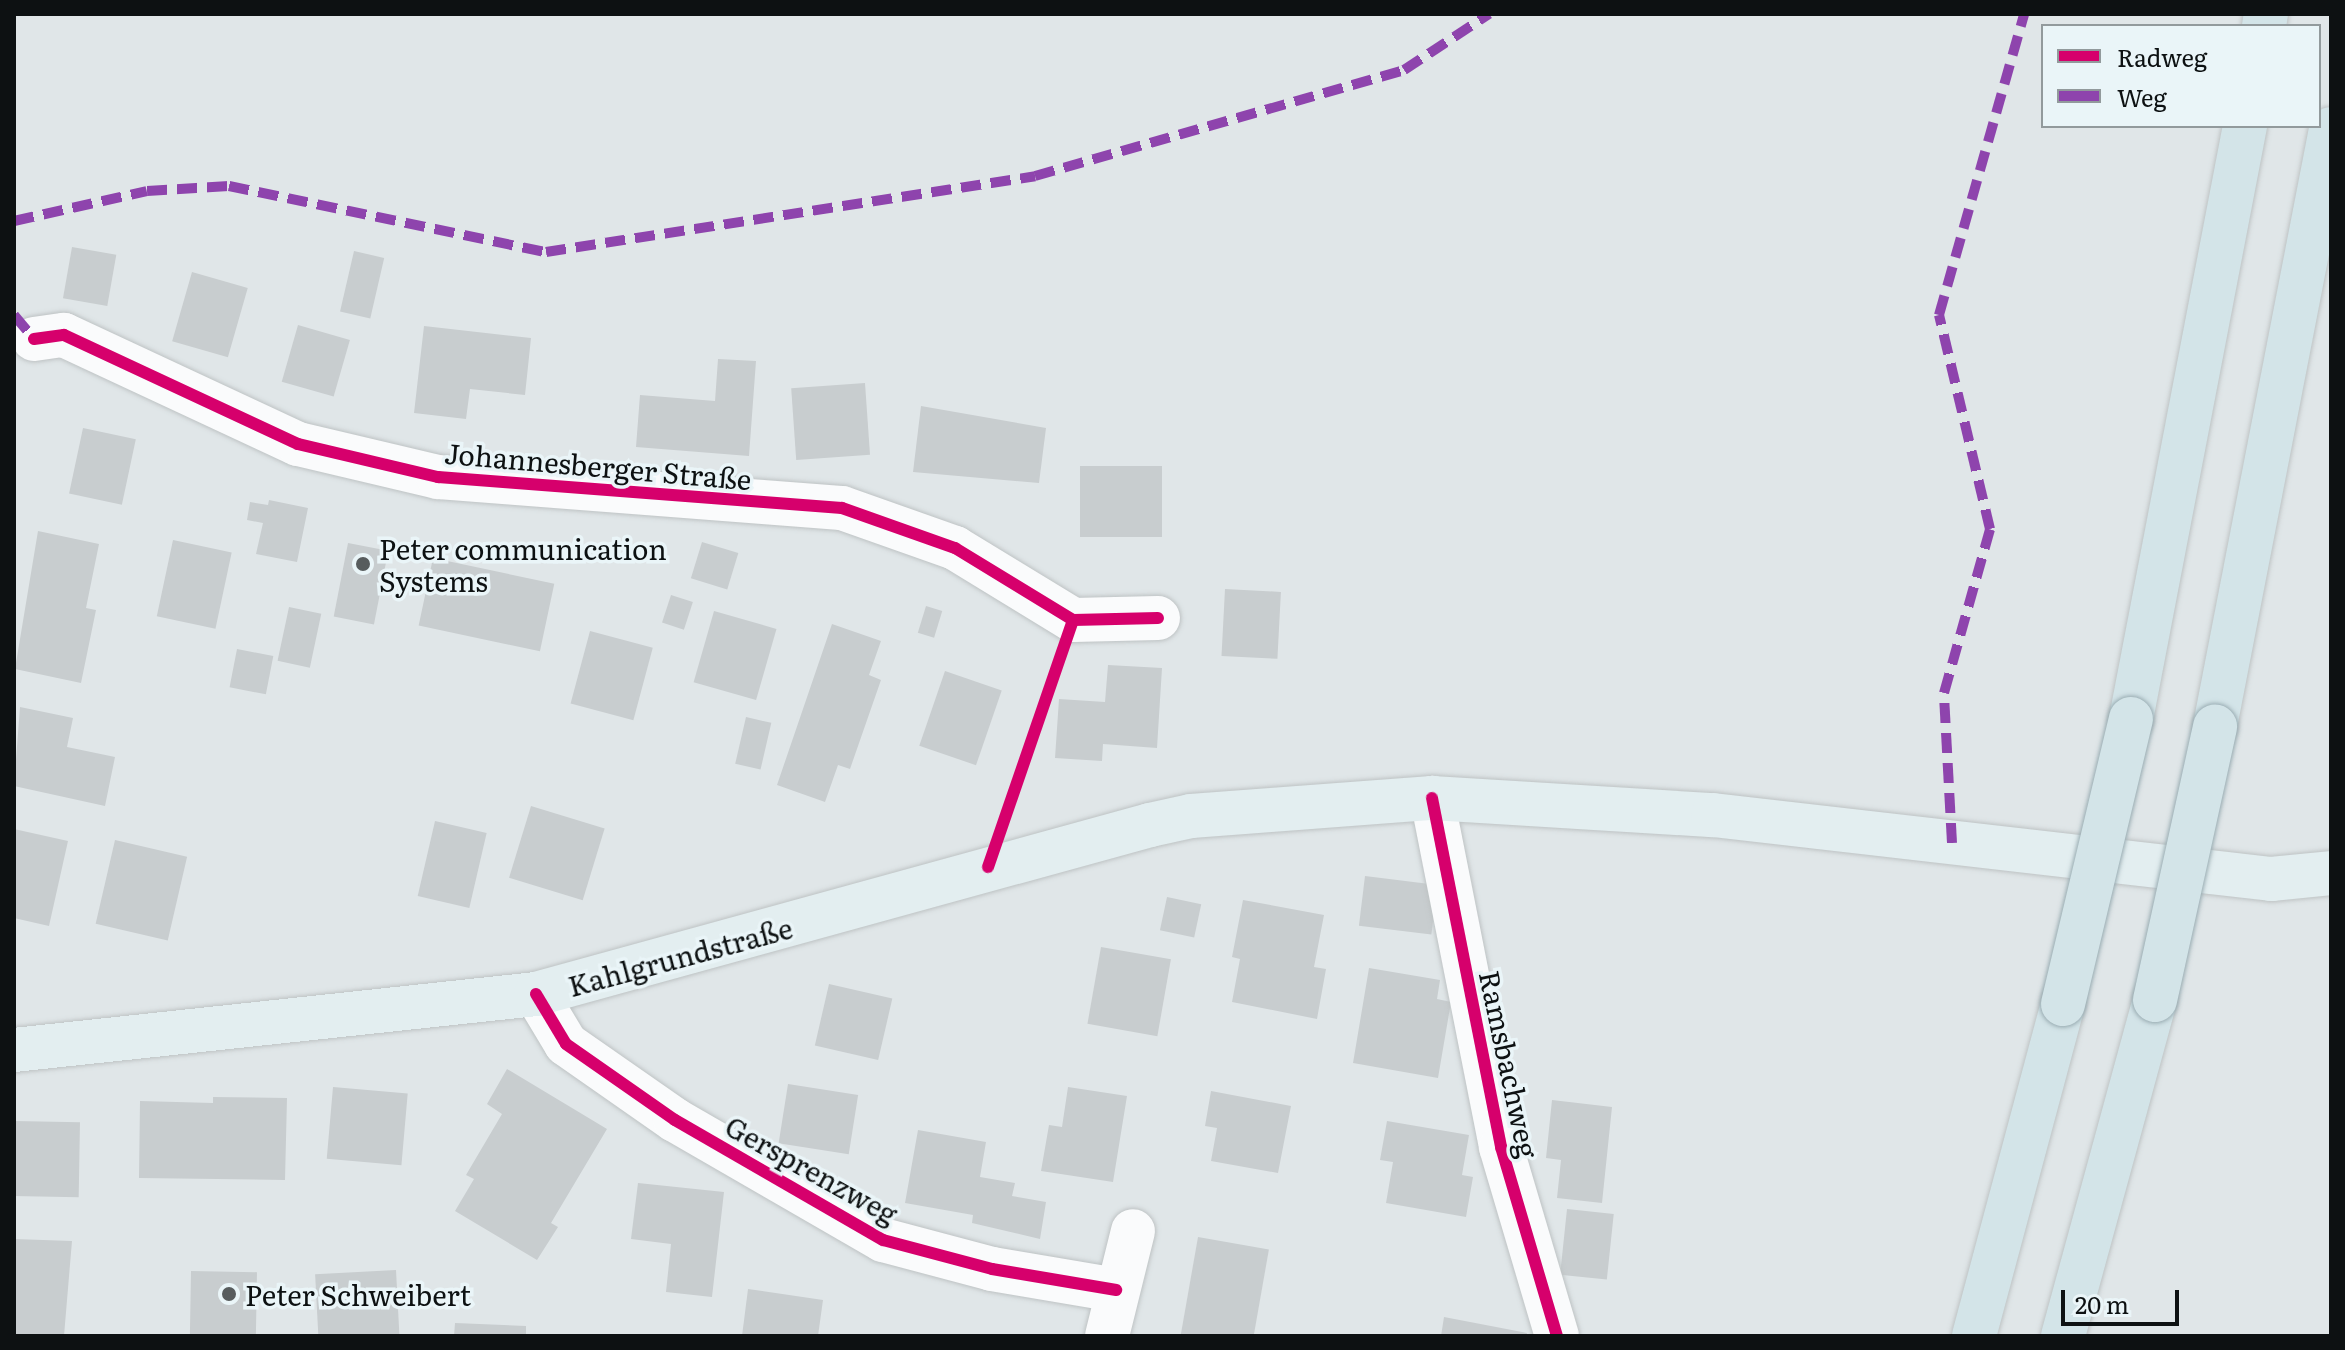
<!DOCTYPE html>
<meta charset="utf-8">
<style>
body{margin:0}
#map{position:relative;width:2345px;height:1350px;overflow:hidden;background:#e0e6e8;font-family:Literata,serif}
div>[style]{position:absolute}
.building>*{inset:0;background:#c8cdcf;transform-origin:0 0}
.roads{filter:drop-shadow(0 0 2px #bec3c4) drop-shadow(0 0 2px #bec3c4)}
.minor>*{height:44px;margin:-22px;padding:0 22px;transform-origin:22px;border-radius:22px;background:#fafbfc}
.major>*{height:44px;margin:-22px;padding:0 22px;transform-origin:22px;border-radius:22px;background:#e3eef0}
.highway>*{height:44px;margin:-22px;padding:0 22px;transform-origin:22px;border-radius:22px;background:#d3e4e8}
.bridges{filter:drop-shadow(0 0 2px #9aadb3) drop-shadow(0 0 2px #9aadb3)}
.highway-bridge>*{height:44px;margin:-22px;padding:0 22px;transform-origin:22px;border-radius:22px;background:#d3e4e8}
.quiet>*{height:10px;margin-top:-5px;transform-origin:0;background:repeating-linear-gradient(90deg,#8e44ad 0 20px,transparent 0 30px)}
.cycleway>*{height:12px;margin:-6px;padding:0 6px;transform-origin:6px;border-radius:6px;background:#d6006c}
.dots>*{width:22px;height:22px;translate:-50% -50%;box-sizing:border-box;border:4px solid #eaf5f8;border-radius:50%}
span{translate:-50% -50%;white-space:nowrap;text-align:center;line-height:1.15;-webkit-text-stroke:7px #eaf5f8;paint-order:stroke}
.street-label{font-size:28px;color:#0d1112}
.poi-label{font-size:28px;color:#0d1112}
.left{translate:0 -50%;text-align:left}
.frame{position:absolute;inset:0;border:16px solid #0d1112;pointer-events:none}
.legend{position:absolute;left:2041px;top:24px;width:280px;height:104px;box-sizing:border-box;background:#eaf5f8;border:2px solid #929a9c;margin:0;padding:10px 14px;list-style:none;font-size:24px;color:#0d1112}
.legend li{display:flex;align-items:center;gap:16px;height:40px}
.legend b{width:40px;border:2px solid #929a9c}
.scale{position:absolute;left:2061px;top:1290px;width:118px;height:36px;box-sizing:border-box;border:4px solid #0d1112;border-top:0;padding-left:10px;font-size:24px;line-height:28px;white-space:nowrap;color:#0d1112;-webkit-text-stroke:6px #eaf5f8;paint-order:stroke}
</style>
<div id="map">
<div class="building">
<i style="left:72px;top:247px;width:45px;height:52px;rotate:10deg"></i>
<i style="left:354px;top:251px;width:31px;height:62px;rotate:13deg"></i>
<i style="left:192px;top:272px;width:58px;height:72px;rotate:16deg"></i>
<i style="left:298px;top:325px;width:54px;height:59px;rotate:16deg"></i>
<i style="clip-path:polygon(424px 326px,531px 338px,525px 395px,470px 389px,466px 419px,414px 413px)"></i>
<i style="clip-path:polygon(718px 359px,756px 361px,749px 456px,636px 447px,640px 395px,715px 401px)"></i>
<i style="left:865px;top:383px;width:72px;height:74px;rotate:86deg"></i>
<i style="clip-path:polygon(921px 406px,1046px 428px,1039px 483px,913px 472px)"></i>
<i style="left:83px;top:428px;width:54px;height:67px;rotate:12deg"></i>
<i style="left:1080px;top:466px;width:82px;height:71px"></i>
<i style="clip-path:polygon(269px 500px,308px 508px,297px 562px,256px 554px,263px 523px,247px 520px,250px 502px,268px 505px)"></i>
<i style="clip-path:polygon(38px 531px,99px 544px,86px 608px,96px 610px,81px 683px,15px 669px)"></i>
<i style="left:173px;top:540px;width:60px;height:78px;rotate:12deg"></i>
<i style="left:702px;top:542px;width:38px;height:38px;rotate:17deg"></i>
<i style="left:348px;top:543px;width:41px;height:75px;rotate:11deg"></i>
<i style="left:433px;top:558px;width:124px;height:69px;rotate:12deg"></i>
<i style="left:1225px;top:589px;width:56px;height:67px;rotate:3deg"></i>
<i style="left:671px;top:595px;width:23px;height:29px;rotate:18deg"></i>
<i style="left:926px;top:606px;width:17px;height:28px;rotate:17deg"></i>
<i style="left:289px;top:607px;width:33px;height:55px;rotate:12deg"></i>
<i style="left:714px;top:611px;width:65px;height:74px;rotate:16deg"></i>
<i style="clip-path:polygon(832px 624px,881px 641px,869px 675px,881px 680px,850px 769px,838px 765px,825px 802px,777px 785px)"></i>
<i style="left:590px;top:631px;width:65px;height:75px;rotate:15deg"></i>
<i style="left:237px;top:649px;width:37px;height:39px;rotate:11deg"></i>
<i style="clip-path:polygon(1108px 665px,1162px 668px,1157px 748px,1103px 744px,1102px 761px,1055px 758px,1059px 699px,1105px 702px)"></i>
<i style="left:945px;top:671px;width:60px;height:79px;rotate:19deg"></i>
<i style="clip-path:polygon(20px 707px,73px 718px,67px 747px,115px 757px,105px 806px,14px 786px)"></i>
<i style="left:746px;top:717px;width:26px;height:48px;rotate:13deg"></i>
<i style="left:531px;top:806px;width:77px;height:75px;rotate:17deg"></i>
<i style="left:435px;top:821px;width:53px;height:77px;rotate:13deg"></i>
<i style="clip-path:polygon(14px 829px,68px 841px,49px 926px,14px 918px)"></i>
<i style="left:115px;top:840px;width:74px;height:86px;rotate:13deg"></i>
<i style="left:1365px;top:876px;width:73px;height:50px;rotate:7deg"></i>
<i style="left:1167px;top:897px;width:35px;height:34px;rotate:12deg"></i>
<i style="clip-path:polygon(1243px 900px,1324px 915px,1314px 967px,1326px 969px,1317px 1019px,1232px 1002px,1240px 959px,1232px 957px)"></i>
<i style="left:1101px;top:947px;width:71px;height:78px;rotate:10deg"></i>
<i style="clip-path:polygon(1369px 968px,1440px 980px,1437px 999px,1451px 1002px,1438px 1078px,1353px 1063px)"></i>
<i style="left:829px;top:984px;width:65px;height:63px;rotate:13deg"></i>
<i style="clip-path:polygon(507px 1069px,607px 1129px,551px 1223px,558px 1227px,537px 1260px,455px 1211px,474px 1179px,466px 1175px,502px 1114px,487px 1104px)"></i>
<i style="left:788px;top:1084px;width:71px;height:60px;rotate:9deg"></i>
<i style="left:333px;top:1087px;width:75px;height:72px;rotate:5deg"></i>
<i style="clip-path:polygon(1068px 1087px,1127px 1096px,1113px 1182px,1041px 1171px,1049px 1125px,1062px 1127px)"></i>
<i style="clip-path:polygon(1211px 1091px,1291px 1106px,1278px 1173px,1211px 1161px,1217px 1128px,1205px 1126px)"></i>
<i style="clip-path:polygon(213px 1097px,287px 1098px,285px 1180px,139px 1178px,140px 1101px,213px 1103px)"></i>
<i style="clip-path:polygon(1552px 1100px,1612px 1107px,1602px 1203px,1557px 1198px,1561px 1160px,1546px 1158px)"></i>
<i style="left:14px;top:1121px;width:66px;height:75px;rotate:1deg"></i>
<i style="clip-path:polygon(1387px 1121px,1469px 1135px,1462px 1175px,1473px 1177px,1466px 1217px,1386px 1203px,1393px 1162px,1380px 1160px)"></i>
<i style="clip-path:polygon(918px 1130px,986px 1142px,980px 1177px,1015px 1183px,1012px 1196px,1046px 1202px,1040px 1239px,972px 1223px,973px 1215px,905px 1203px)"></i>
<i style="clip-path:polygon(638px 1183px,724px 1192px,712px 1297px,666px 1292px,671px 1244px,631px 1239px)"></i>
<i style="left:1567px;top:1209px;width:47px;height:66px;rotate:6deg"></i>
<i style="left:1198px;top:1237px;width:72px;height:100px;rotate:10deg"></i>
<i style="clip-path:polygon(14px 1239px,72px 1241px,64px 1336px,14px 1336px)"></i>
<i style="left:396px;top:1270px;width:66px;height:81px;rotate:87deg"></i>
<i style="left:191px;top:1271px;width:66px;height:65px;rotate:1deg"></i>
<i style="clip-path:polygon(748px 1289px,823px 1300px,818px 1336px,742px 1336px)"></i>
<i style="clip-path:polygon(1444px 1317px,1527px 1333px,1526px 1336px,1441px 1336px)"></i>
<i style="clip-path:polygon(455px 1323px,526px 1326px,526px 1336px,454px 1336px)"></i>
</div>
<div class="roads">
<div class="minor">
<i style="left:34px;top:339px;width:30px;rotate:-8deg"></i>
<i style="left:64px;top:335px;width:258px;rotate:25deg"></i>
<i style="left:298px;top:444px;width:144px;rotate:13.3deg"></i>
<i style="left:438px;top:477px;width:405px;rotate:4.4deg"></i>
<i style="left:842px;top:508px;width:120px;rotate:19.5deg"></i>
<i style="left:955px;top:548px;width:138px;rotate:31.4deg"></i>
<i style="left:1073px;top:620px;width:85px;rotate:-1.3deg"></i>
<i style="left:1432px;top:798px;width:356px;rotate:78.8deg"></i>
<i style="left:1501px;top:1147px;width:197px;rotate:73.5deg"></i>
<i style="left:536px;top:994px;width:58px;rotate:59deg"></i>
<i style="left:566px;top:1044px;width:133px;rotate:34.9deg"></i>
<i style="left:675px;top:1120px;width:240px;rotate:30deg"></i>
<i style="left:883px;top:1240px;width:113px;rotate:14.9deg"></i>
<i style="left:992px;top:1269px;width:126px;rotate:9.6deg"></i>
<i style="left:1107px;top:1336px;width:108px;rotate:-76.1deg"></i>
</div>
<div class="major">
<i style="left:14px;top:1050px;width:525px;rotate:-6.12deg"></i>
<i style="left:536px;top:994px;width:637px;rotate:-15.39deg"></i>
<i style="left:1150px;top:825px;width:42px;rotate:-12.4deg"></i>
<i style="left:1191px;top:816px;width:242px;rotate:-4.3deg"></i>
<i style="left:1432px;top:798px;width:282px;rotate:3.5deg"></i>
<i style="left:1713px;top:815px;width:562px;rotate:6.54deg"></i>
<i style="left:2271px;top:879px;width:60px;rotate:-5.7deg"></i>
</div>
<div class="highway">
<i style="left:2264px;top:26px;width:12px;rotate:-81deg"></i>
<i style="left:2131px;top:719px;width:604px;rotate:-79.12deg"></i>
<i style="left:2215px;top:726px;width:608px;rotate:-79deg"></i>
<i style="left:1974px;top:1336px;width:344px;rotate:-75deg"></i>
<i style="left:2063px;top:1336px;width:348px;rotate:-74.7deg"></i>
</div>
</div>
<div class="bridges">
<div class="highway-bridge">
<i style="left:2155px;top:1000px;width:280px;rotate:-77.6deg"></i>
<i style="left:2063px;top:1004px;width:293px;rotate:-76.6deg"></i>
</div>
</div>
<div class="quiet">
<i style="left:14px;top:221px;width:136px;rotate:-12.7deg"></i>
<i style="left:147px;top:191px;width:82px;rotate:-3.5deg"></i>
<i style="left:229px;top:186px;width:324px;rotate:11.8deg"></i>
<i style="left:546px;top:252px;width:495px;rotate:-8.8deg"></i>
<i style="left:1035px;top:176px;width:384px;rotate:-16deg"></i>
<i style="left:1404px;top:70px;width:102px;rotate:-33.4deg"></i>
<i style="left:14px;top:315px;width:31px;rotate:50deg"></i>
<i style="left:1952px;top:843px;width:150px;rotate:-93.1deg"></i>
<i style="left:1944px;top:693px;width:170px;rotate:-74.3deg"></i>
<i style="left:1990px;top:529px;width:220px;rotate:-103.4deg"></i>
<i style="left:1939px;top:315px;width:313px;rotate:-74.2deg"></i>
</div>
<div class="cycleway">
<i style="left:34px;top:339px;width:30px;rotate:-8deg"></i>
<i style="left:64px;top:335px;width:258px;rotate:25deg"></i>
<i style="left:298px;top:444px;width:144px;rotate:13.3deg"></i>
<i style="left:438px;top:477px;width:405px;rotate:4.4deg"></i>
<i style="left:842px;top:508px;width:120px;rotate:19.5deg"></i>
<i style="left:955px;top:548px;width:138px;rotate:31.4deg"></i>
<i style="left:1073px;top:620px;width:85px;rotate:-1.3deg"></i>
<i style="left:1432px;top:798px;width:356px;rotate:78.8deg"></i>
<i style="left:1501px;top:1147px;width:197px;rotate:73.5deg"></i>
<i style="left:988px;top:867px;width:261px;rotate:-71deg"></i>
<i style="left:536px;top:994px;width:58px;rotate:59deg"></i>
<i style="left:566px;top:1044px;width:133px;rotate:34.9deg"></i>
<i style="left:675px;top:1120px;width:240px;rotate:30deg"></i>
<i style="left:883px;top:1240px;width:113px;rotate:14.9deg"></i>
<i style="left:992px;top:1269px;width:126px;rotate:9.6deg"></i>
</div>
<div class="dots">
<i style="left:363px;top:564px;background:#575c5d"></i>
<i style="left:229px;top:1294px;background:#575c5d"></i>
</div>
<div class="street-label">
<span style="left:598px;top:465px;rotate:5deg">Johannesberger Straße</span>
<span style="left:680px;top:956px;rotate:-15deg">Kahlgrundstraße</span>
<span style="left:1510px;top:1064px;rotate:78deg">Ramsbachweg</span>
<span style="left:812px;top:1169px;rotate:29deg">Gersprenzweg</span>
</div>
<div class="poi-label">
<span class="left" style="left:379px;top:564px">Peter communication<br>Systems</span>
<span class="left" style="left:245px;top:1294px">Peter Schweibert</span>
</div>
<div class="frame"></div>
<ul class="legend">
<li><b style="height:10px;background:#d6006c"></b>Radweg</li>
<li><b style="height:10px;background:#8e44ad"></b>Weg</li>
</ul>
<div class="scale">20 m</div>
</div>
